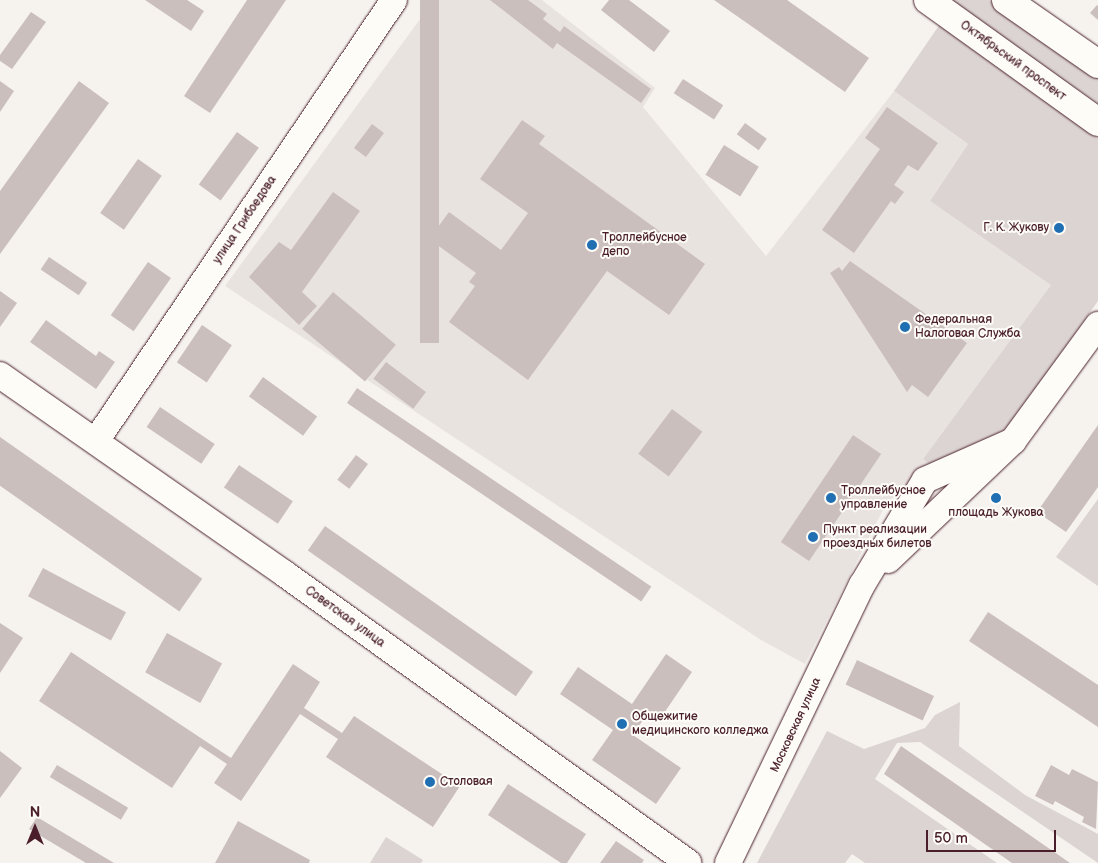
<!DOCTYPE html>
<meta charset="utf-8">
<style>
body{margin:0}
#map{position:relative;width:1098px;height:863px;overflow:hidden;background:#f6f3ef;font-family:"Balsamiq Sans",sans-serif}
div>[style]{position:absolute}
.built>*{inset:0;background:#e9e3e0}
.green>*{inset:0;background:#dcd4d2}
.building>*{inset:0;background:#cbbfbe;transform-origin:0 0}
.roads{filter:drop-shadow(0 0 1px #4a1f2b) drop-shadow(0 0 1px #4a1f2b)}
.minor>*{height:26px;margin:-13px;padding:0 13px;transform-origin:13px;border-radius:13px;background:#fdfcf7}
.major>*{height:28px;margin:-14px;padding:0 14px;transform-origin:14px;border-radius:14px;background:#fdfcf7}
.dots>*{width:14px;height:14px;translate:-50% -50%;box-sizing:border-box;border:2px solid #fdfcf7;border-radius:50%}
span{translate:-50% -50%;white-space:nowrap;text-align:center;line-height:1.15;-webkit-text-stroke:4px #fdfcf7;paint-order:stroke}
.street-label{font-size:12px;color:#4a1f2b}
.poi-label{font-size:12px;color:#4a1f2b}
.right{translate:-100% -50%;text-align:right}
.left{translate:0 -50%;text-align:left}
.north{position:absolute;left:10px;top:803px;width:50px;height:50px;-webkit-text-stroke:4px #fdfcf7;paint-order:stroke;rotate:0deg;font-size:14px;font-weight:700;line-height:20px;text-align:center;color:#4a1f2b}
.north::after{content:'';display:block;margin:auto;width:18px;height:22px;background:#4a1f2b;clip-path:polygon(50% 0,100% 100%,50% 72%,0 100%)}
.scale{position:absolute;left:926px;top:830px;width:130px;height:22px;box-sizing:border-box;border:2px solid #4a1f2b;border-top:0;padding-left:6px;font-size:15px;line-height:18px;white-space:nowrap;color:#4a1f2b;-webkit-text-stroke:4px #fdfcf7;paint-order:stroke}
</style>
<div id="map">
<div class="built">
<i style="clip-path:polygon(434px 0,542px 0,655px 88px,643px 107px,766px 256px,894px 91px,968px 144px,930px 201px,1052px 284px,923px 459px,934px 468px,887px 502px,805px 664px,761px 640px,225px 286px)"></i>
</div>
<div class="green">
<i style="clip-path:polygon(950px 0,989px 0,1098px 77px,1098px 104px)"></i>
<i style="clip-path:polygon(940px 24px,1098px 138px,1098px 301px,1008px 428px,934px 468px,923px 459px,1051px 285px,930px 201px,968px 144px,894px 91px)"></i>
<i style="clip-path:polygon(1098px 499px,1098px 586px,1056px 557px)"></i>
<i style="clip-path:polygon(960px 702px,959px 746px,1025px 795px,1098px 834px,1098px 863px,920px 742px,897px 743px,875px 779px,997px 863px,865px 863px,852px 854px,845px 863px,757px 863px,827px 731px,864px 749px,925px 728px,935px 715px)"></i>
<i style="clip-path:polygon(386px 837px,423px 860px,421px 863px,370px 863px)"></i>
</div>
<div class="building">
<i style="clip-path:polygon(145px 0,187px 0,204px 11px,191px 31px)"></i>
<i style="clip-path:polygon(247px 0,286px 0,210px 113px,184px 96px)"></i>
<i style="left:420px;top:0;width:19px;height:343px"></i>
<i style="clip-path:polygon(490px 0,528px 0,547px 14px,543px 19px,560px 32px,564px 26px,651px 89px,641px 103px,557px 43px,553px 49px)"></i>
<i style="clip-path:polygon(609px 0,629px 0,670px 31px,654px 52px,601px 10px)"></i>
<i style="clip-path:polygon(714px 0,787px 0,869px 58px,845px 92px)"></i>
<i style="clip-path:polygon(1097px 5px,1098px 6px,1098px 20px,1090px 13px)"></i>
<i style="clip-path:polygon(31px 12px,46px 22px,12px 69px,0 61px,0 55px)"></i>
<i style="left:683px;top:79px;width:48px;height:17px;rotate:33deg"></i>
<i style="clip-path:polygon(0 81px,14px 91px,0 112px)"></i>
<i style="clip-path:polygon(79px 81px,109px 103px,0 254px,0 191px)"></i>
<i style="clip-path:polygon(887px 107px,938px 143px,918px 171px,908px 165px,894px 185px,904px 192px,895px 204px,891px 201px,854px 253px,822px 230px,880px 149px,865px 138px)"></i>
<i style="clip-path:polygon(522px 120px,545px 136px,539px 144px,705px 264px,669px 315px,607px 271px,528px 380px,449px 322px,475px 286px,469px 282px,476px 273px,429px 239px,449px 212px,501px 250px,528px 213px,480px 179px)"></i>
<i style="left:745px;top:123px;width:27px;height:14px;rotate:36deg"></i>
<i style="left:372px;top:124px;width:15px;height:30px;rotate:37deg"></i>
<i style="left:237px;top:132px;width:27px;height:65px;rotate:36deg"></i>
<i style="left:724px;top:145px;width:41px;height:35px;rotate:32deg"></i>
<i style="left:138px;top:159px;width:29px;height:66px;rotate:35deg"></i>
<i style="clip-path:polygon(333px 192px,360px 211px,302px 292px,317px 306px,299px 325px,249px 277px,279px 242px,291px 250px)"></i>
<i style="left:49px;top:257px;width:46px;height:15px;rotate:34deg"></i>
<i style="clip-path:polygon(850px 261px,967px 343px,928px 397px,912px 385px,907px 392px,830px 273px,839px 267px,842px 271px)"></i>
<i style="left:148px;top:262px;width:28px;height:65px;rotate:35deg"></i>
<i style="clip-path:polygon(0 291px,17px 303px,0 327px)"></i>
<i style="left:333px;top:292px;width:82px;height:48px;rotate:40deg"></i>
<i style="clip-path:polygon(46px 320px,96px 356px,99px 351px,115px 362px,96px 389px,30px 342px)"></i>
<i style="left:202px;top:325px;width:36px;height:45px;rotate:34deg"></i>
<i style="left:386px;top:362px;width:50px;height:21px;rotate:37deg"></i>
<i style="left:263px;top:377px;width:67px;height:24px;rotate:36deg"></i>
<i style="left:357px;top:388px;width:355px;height:18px;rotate:34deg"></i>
<i style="left:160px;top:407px;width:66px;height:24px;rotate:34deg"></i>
<i style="left:672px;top:409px;width:38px;height:56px;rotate:37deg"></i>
<i style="clip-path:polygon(1098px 425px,1098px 487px,1066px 532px,1037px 512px)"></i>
<i style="left:853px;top:435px;width:34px;height:129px;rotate:34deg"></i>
<i style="left:0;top:437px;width:247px;height:40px;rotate:35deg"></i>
<i style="left:356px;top:455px;width:15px;height:31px;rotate:37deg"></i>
<i style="left:239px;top:465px;width:65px;height:27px;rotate:34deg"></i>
<i style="left:325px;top:526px;width:254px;height:30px;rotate:35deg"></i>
<i style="left:43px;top:568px;width:94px;height:32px;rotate:28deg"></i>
<i style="clip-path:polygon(988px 612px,1098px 685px,1098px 727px,969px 641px)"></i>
<i style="clip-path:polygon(0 623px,23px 638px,0 673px)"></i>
<i style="left:167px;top:633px;width:63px;height:45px;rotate:29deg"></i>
<i style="clip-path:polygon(71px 652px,231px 758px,293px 664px,320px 682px,304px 708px,342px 733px,354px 716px,460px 786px,433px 827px,326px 757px,338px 739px,300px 714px,241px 801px,214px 783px,227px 764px,200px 746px,172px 788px,39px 701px)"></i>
<i style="clip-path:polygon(666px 654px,692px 672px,660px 719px,649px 711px,633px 735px,681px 768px,656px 804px,592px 760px,613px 730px,560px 694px,578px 667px,632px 704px)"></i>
<i style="left:857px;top:660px;width:85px;height:27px;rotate:25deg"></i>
<i style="clip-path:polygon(901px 746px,1070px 863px,1012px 863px,884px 774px)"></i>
<i style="clip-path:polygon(0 751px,22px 768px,0 798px)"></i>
<i style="left:57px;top:765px;width:83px;height:14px;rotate:31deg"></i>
<i style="clip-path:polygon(1051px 765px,1069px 775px,1072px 769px,1098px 782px,1096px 829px,1082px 822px,1084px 817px,1055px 801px,1053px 805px,1035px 796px)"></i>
<i style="clip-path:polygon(508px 784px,586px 834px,567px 863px,561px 863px,488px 815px)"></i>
<i style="clip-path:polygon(37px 817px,114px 863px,86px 863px,29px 829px)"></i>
<i style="clip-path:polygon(238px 821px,310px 860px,309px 863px,215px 863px)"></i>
<i style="clip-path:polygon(616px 841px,644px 860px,642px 863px,600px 863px)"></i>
</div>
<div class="roads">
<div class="minor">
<i style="left:0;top:375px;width:348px;rotate:34.9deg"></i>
<i style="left:285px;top:574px;width:496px;rotate:35.6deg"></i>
<i style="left:96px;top:441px;width:532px;rotate:-55.95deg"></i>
<i style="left:888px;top:560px;width:173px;rotate:-43.6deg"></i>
<i style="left:1013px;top:441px;width:144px;rotate:-53.8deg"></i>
<i style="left:728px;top:863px;width:309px;rotate:-64.3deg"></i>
<i style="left:862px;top:585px;width:122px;rotate:-59deg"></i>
<i style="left:925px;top:480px;width:96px;rotate:-23.9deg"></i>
</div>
<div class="major">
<i style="left:928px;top:0;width:209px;rotate:35.7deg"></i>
<i style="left:1006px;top:0;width:112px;rotate:34.8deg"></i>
</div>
</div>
<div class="dots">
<i style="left:1059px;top:228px;background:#1f6fb2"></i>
<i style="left:592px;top:245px;background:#1f6fb2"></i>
<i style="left:905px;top:327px;background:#1f6fb2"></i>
<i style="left:831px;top:498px;background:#1f6fb2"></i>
<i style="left:996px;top:498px;background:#1f6fb2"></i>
<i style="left:813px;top:537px;background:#1f6fb2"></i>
<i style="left:622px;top:724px;background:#1f6fb2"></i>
<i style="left:430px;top:782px;background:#1f6fb2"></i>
</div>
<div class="street-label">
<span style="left:1013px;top:61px;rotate:36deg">Октябрьский проспект</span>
<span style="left:245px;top:220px;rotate:-56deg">улица Грибоедова</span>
<span style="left:345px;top:617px;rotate:36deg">Советская улица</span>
<span style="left:796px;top:725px;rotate:-65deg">Московская улица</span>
</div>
<div class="poi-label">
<span class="right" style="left:1049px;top:228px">Г. К. Жукову</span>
<span class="left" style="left:602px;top:245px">Троллейбусное<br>депо</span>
<span class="left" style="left:915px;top:327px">Федеральная<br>Налоговая Служба</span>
<span class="left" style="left:841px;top:498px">Троллейбусное<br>управление</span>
<span style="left:996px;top:513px">площадь Жукова</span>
<span class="left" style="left:823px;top:537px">Пункт реализации<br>проездных билетов</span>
<span class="left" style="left:632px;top:724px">Общежитие<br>медицинского колледжа</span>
<span class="left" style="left:440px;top:782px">Столовая</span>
</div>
<div class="north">N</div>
<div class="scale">50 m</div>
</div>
